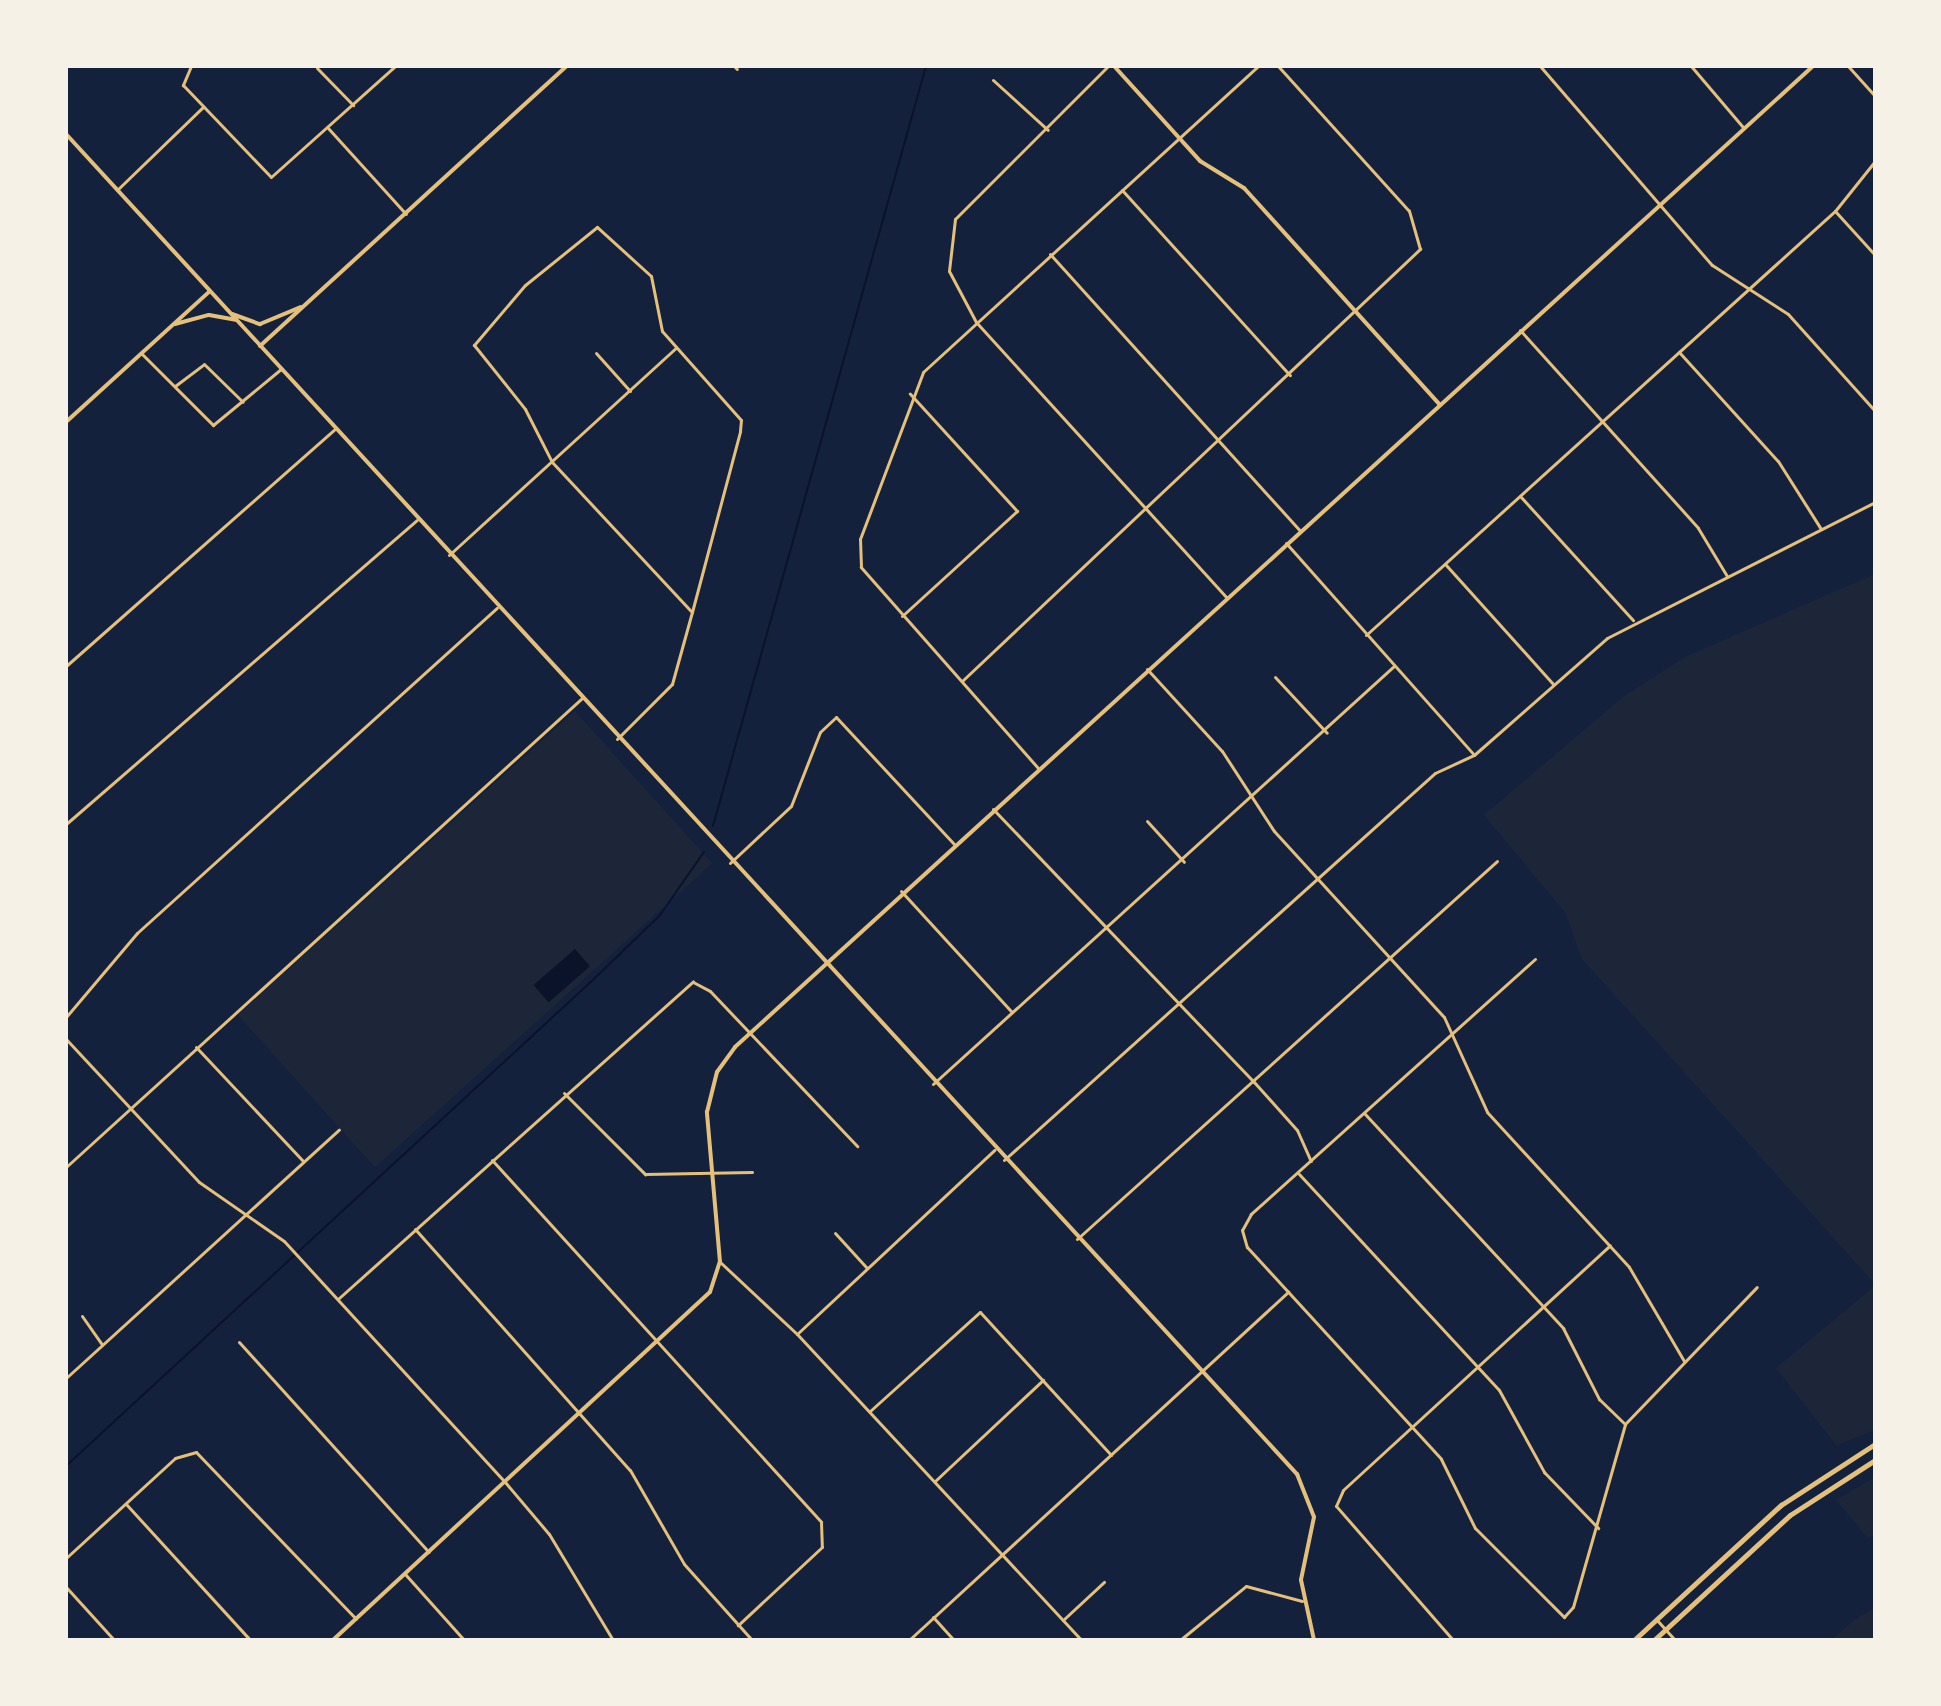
<!DOCTYPE html>
<style>
body{margin:0}
#map{position:relative;width:1941px;height:1706px;overflow:hidden;background:#14213d;font-family:"Noto Serif",serif}
div>[style]{position:absolute}
.green>*{inset:0;background:#1d2539;transform-origin:0 0}
.water>*{inset:0;background:#0b132b;transform-origin:0 0}
.stream>*{height:2px;margin:-1px;padding:0 1px;transform-origin:1px;border-radius:1px;background:#0b132b}
.minor>*{height:3px;margin:-1.5px;padding:0 1.5px;transform-origin:1.5px;border-radius:1.5px;background:#e5c07b}
.tertiary>*{height:4px;margin:-2px;padding:0 2px;transform-origin:2px;border-radius:2px;background:#e5c07b}
.secondary>*{height:4px;margin:-2px;padding:0 2px;transform-origin:2px;border-radius:2px;background:#e5c07b}
.primary>*{height:5px;margin:-2.5px;padding:0 2.5px;transform-origin:2.5px;border-radius:2.5px;background:#e5c07b}
span{translate:-50% -50%;white-space:nowrap;text-align:center;line-height:1.15;-webkit-text-stroke:6px #f6f1e7;paint-order:stroke}
.frame{position:absolute;inset:0;border:68px solid #f6f1e7;pointer-events:none}
</style>
<div id="map">
<div class="green">
<i style="clip-path:polygon(1875px 574px,1875px 1284px,1582px 959px,1565px 912px,1484px 815px,1623px 697px,1685px 657px)"></i>
<i style="left:575px;top:711px;width:205px;height:454px;rotate:48deg"></i>
<i style="clip-path:polygon(1875px 1286px,1875px 1430px,1836px 1445px,1776px 1368px)"></i>
<i style="clip-path:polygon(1875px 1477px,1875px 1535px,1868px 1538px,1836px 1500px)"></i>
<i style="clip-path:polygon(1875px 1608px,1875px 1640px,1831px 1640px,1854px 1620px)"></i>
</div>
<div class="water">
<i style="left:575px;top:949px;width:23px;height:55px;rotate:49deg"></i>
</div>
<div class="stream">
<i style="left:713px;top:826px;width:789px;rotate:-74.34deg"></i>
<i style="left:66px;top:1466px;width:720px;rotate:-42.69deg"></i>
<i style="left:595px;top:978px;width:91px;rotate:-44.1deg"></i>
<i style="left:660px;top:915px;width:77px;rotate:-55.1deg"></i>
</div>
<div class="minor">
<i style="left:191px;top:66px;width:21px;rotate:113deg"></i>
<i style="left:183px;top:85px;width:127px;rotate:46.3deg"></i>
<i style="left:271px;top:177px;width:166px;rotate:-41.8deg"></i>
<i style="left:734px;top:66px;width:4px;rotate:45deg"></i>
<i style="left:1108px;top:66px;width:216px;rotate:135deg"></i>
<i style="left:955px;top:219px;width:52px;rotate:96.6deg"></i>
<i style="left:949px;top:271px;width:58px;rotate:62.1deg"></i>
<i style="left:976px;top:322px;width:372px;rotate:47.7deg"></i>
<i style="left:1540px;top:66px;width:263px;rotate:49.2deg"></i>
<i style="left:1712px;top:265px;width:90px;rotate:32.8deg"></i>
<i style="left:1788px;top:314px;width:130px;rotate:48.1deg"></i>
<i style="left:1691px;top:66px;width:80px;rotate:49.6deg"></i>
<i style="left:1848px;top:66px;width:40px;rotate:48deg"></i>
<i style="left:317px;top:68px;width:52px;rotate:45.8deg"></i>
<i style="left:993px;top:80px;width:74px;rotate:42.3deg"></i>
<i style="left:328px;top:128px;width:116px;rotate:47.8deg"></i>
<i style="left:117px;top:190px;width:120px;rotate:-44deg"></i>
<i style="left:1122px;top:190px;width:250px;rotate:47.8deg"></i>
<i style="left:1835px;top:211px;width:59px;rotate:47.7deg"></i>
<i style="left:1050px;top:254px;width:373px;rotate:47.9deg"></i>
<i style="left:1520px;top:330px;width:266px;rotate:48deg"></i>
<i style="left:1698px;top:528px;width:56px;rotate:58.9deg"></i>
<i style="left:1679px;top:352px;width:147px;rotate:47.8deg"></i>
<i style="left:1778px;top:461px;width:80px;rotate:57.7deg"></i>
<i style="left:141px;top:353px;width:102px;rotate:45deg"></i>
<i style="left:213px;top:425px;width:88px;rotate:-39.5deg"></i>
<i style="left:596px;top:353px;width:51px;rotate:48.2deg"></i>
<i style="left:175px;top:386px;width:36px;rotate:-37deg"></i>
<i style="left:204px;top:364px;width:54px;rotate:44.3deg"></i>
<i style="left:1520px;top:496px;width:168px;rotate:47.7deg"></i>
<i style="left:1286px;top:543px;width:283px;rotate:48.4deg"></i>
<i style="left:449px;top:555px;width:307px;rotate:-42.4deg"></i>
<i style="left:1446px;top:565px;width:160px;rotate:48deg"></i>
<i style="left:902px;top:616px;width:156px;rotate:-42.4deg"></i>
<i style="left:1017px;top:511px;width:159px;rotate:-132.4deg"></i>
<i style="left:1366px;top:635px;width:632px;rotate:-42.12deg"></i>
<i style="left:1835px;top:211px;width:64px;rotate:-51.3deg"></i>
<i style="left:66px;top:666px;width:359px;rotate:-41.4deg"></i>
<i style="left:1147px;top:669px;width:111px;rotate:47.6deg"></i>
<i style="left:1222px;top:751px;width:95px;rotate:57deg"></i>
<i style="left:1274px;top:831px;width:252px;rotate:47.6deg"></i>
<i style="left:1444px;top:1017px;width:104px;rotate:65.6deg"></i>
<i style="left:1487px;top:1112px;width:210px;rotate:47.5deg"></i>
<i style="left:1629px;top:1267px;width:109px;rotate:59.7deg"></i>
<i style="left:1275px;top:677px;width:76px;rotate:47.1deg"></i>
<i style="left:962px;top:681px;width:630px;rotate:-43.33deg"></i>
<i style="left:1420px;top:249px;width:40px;rotate:-106deg"></i>
<i style="left:1409px;top:211px;width:195px;rotate:-132.1deg"></i>
<i style="left:617px;top:739px;width:78px;rotate:-45deg"></i>
<i style="left:672px;top:684px;width:75px;rotate:-74.5deg"></i>
<i style="left:692px;top:612px;width:187px;rotate:-75.1deg"></i>
<i style="left:740px;top:431px;width:11px;rotate:-85deg"></i>
<i style="left:741px;top:420px;width:119px;rotate:-131.6deg"></i>
<i style="left:662px;top:331px;width:56px;rotate:-101.3deg"></i>
<i style="left:651px;top:276px;width:73px;rotate:-137.8deg"></i>
<i style="left:597px;top:227px;width:92px;rotate:141.1deg"></i>
<i style="left:525px;top:285px;width:79px;rotate:130.4deg"></i>
<i style="left:474px;top:345px;width:82px;rotate:51.4deg"></i>
<i style="left:525px;top:409px;width:59px;rotate:63deg"></i>
<i style="left:552px;top:462px;width:205px;rotate:47deg"></i>
<i style="left:1038px;top:768px;width:268px;rotate:-131.4deg"></i>
<i style="left:861px;top:567px;width:28px;rotate:-92deg"></i>
<i style="left:860px;top:539px;width:178px;rotate:-69.3deg"></i>
<i style="left:923px;top:372px;width:454px;rotate:-42.4deg"></i>
<i style="left:993px;top:809px;width:378px;rotate:46.3deg"></i>
<i style="left:1254px;top:1082px;width:64px;rotate:48.1deg"></i>
<i style="left:1297px;top:1130px;width:34px;rotate:66deg"></i>
<i style="left:1147px;top:821px;width:55px;rotate:47.9deg"></i>
<i style="left:66px;top:824px;width:464px;rotate:-40.9deg"></i>
<i style="left:730px;top:863px;width:83px;rotate:-43.1deg"></i>
<i style="left:791px;top:806px;width:79px;rotate:-68.6deg"></i>
<i style="left:820px;top:732px;width:22px;rotate:-43deg"></i>
<i style="left:836px;top:717px;width:173px;rotate:47.1deg"></i>
<i style="left:901px;top:891px;width:164px;rotate:47.5deg"></i>
<i style="left:1535px;top:959px;width:382px;rotate:138.1deg"></i>
<i style="left:1251px;top:1214px;width:18px;rotate:119deg"></i>
<i style="left:1242px;top:1230px;width:18px;rotate:74deg"></i>
<i style="left:1247px;top:1247px;width:287px;rotate:47.5deg"></i>
<i style="left:1441px;top:1459px;width:77px;rotate:63.8deg"></i>
<i style="left:1475px;top:1528px;width:126px;rotate:45deg"></i>
<i style="left:1564px;top:1617px;width:13px;rotate:-48deg"></i>
<i style="left:1573px;top:1607px;width:190px;rotate:-74.1deg"></i>
<i style="left:1625px;top:1424px;width:190px;rotate:-46.1deg"></i>
<i style="left:66px;top:1017px;width:110px;rotate:-49.8deg"></i>
<i style="left:137px;top:933px;width:485px;rotate:-42.1deg"></i>
<i style="left:66px;top:1039px;width:195px;rotate:47.1deg"></i>
<i style="left:199px;top:1182px;width:103px;rotate:34.8deg"></i>
<i style="left:284px;top:1241px;width:327px;rotate:47.5deg"></i>
<i style="left:505px;top:1482px;width:68px;rotate:49.8deg"></i>
<i style="left:549px;top:1534px;width:124px;rotate:58.9deg"></i>
<i style="left:196px;top:1047px;width:156px;rotate:46.8deg"></i>
<i style="left:933px;top:1084px;width:622px;rotate:-42.2deg"></i>
<i style="left:564px;top:1093px;width:115px;rotate:45deg"></i>
<i style="left:645px;top:1174px;width:107px;rotate:-1.1deg"></i>
<i style="left:1365px;top:1114px;width:292px;rotate:47.2deg"></i>
<i style="left:1563px;top:1328px;width:80px;rotate:63.1deg"></i>
<i style="left:1599px;top:1399px;width:36px;rotate:44deg"></i>
<i style="left:492px;top:1160px;width:489px;rotate:47.7deg"></i>
<i style="left:821px;top:1522px;width:25px;rotate:88deg"></i>
<i style="left:822px;top:1547px;width:115px;rotate:137.1deg"></i>
<i style="left:1004px;top:1160px;width:579px;rotate:-41.92deg"></i>
<i style="left:1435px;top:773px;width:43px;rotate:-24.8deg"></i>
<i style="left:1474px;top:755px;width:177px;rotate:-41.3deg"></i>
<i style="left:1607px;top:638px;width:301px;rotate:-26.9deg"></i>
<i style="left:66px;top:1167px;width:696px;rotate:-42.26deg"></i>
<i style="left:1299px;top:1174px;width:294px;rotate:47.2deg"></i>
<i style="left:1499px;top:1390px;width:94px;rotate:61.2deg"></i>
<i style="left:1544px;top:1472px;width:78px;rotate:46deg"></i>
<i style="left:415px;top:1229px;width:323px;rotate:48.3deg"></i>
<i style="left:630px;top:1470px;width:108px;rotate:60.1deg"></i>
<i style="left:684px;top:1564px;width:102px;rotate:48.2deg"></i>
<i style="left:835px;top:1233px;width:47px;rotate:47.6deg"></i>
<i style="left:1077px;top:1239px;width:565px;rotate:-41.99deg"></i>
<i style="left:720px;top:1262px;width:105px;rotate:43.1deg"></i>
<i style="left:797px;top:1334px;width:417px;rotate:47.1deg"></i>
<i style="left:339px;top:1298px;width:475px;rotate:-41.8deg"></i>
<i style="left:693px;top:982px;width:19px;rotate:28deg"></i>
<i style="left:710px;top:991px;width:214px;rotate:46.5deg"></i>
<i style="left:82px;top:1316px;width:35px;rotate:55deg"></i>
<i style="left:797px;top:1334px;width:270px;rotate:-43deg"></i>
<i style="left:239px;top:1342px;width:283px;rotate:47.9deg"></i>
<i style="left:66px;top:1378px;width:369px;rotate:-42.3deg"></i>
<i style="left:870px;top:1411px;width:148px;rotate:-42deg"></i>
<i style="left:980px;top:1312px;width:194px;rotate:47.5deg"></i>
<i style="left:935px;top:1481px;width:148px;rotate:-43.1deg"></i>
<i style="left:126px;top:1504px;width:184px;rotate:47.6deg"></i>
<i style="left:66px;top:1558px;width:148px;rotate:-42.5deg"></i>
<i style="left:175px;top:1458px;width:22px;rotate:-16deg"></i>
<i style="left:196px;top:1452px;width:231px;rotate:46.2deg"></i>
<i style="left:405px;top:1574px;width:89px;rotate:48.2deg"></i>
<i style="left:66px;top:1587px;width:72px;rotate:47.8deg"></i>
<i style="left:933px;top:1617px;width:31px;rotate:48deg"></i>
<i style="left:1656px;top:1619px;width:28px;rotate:48deg"></i>
<i style="left:1063px;top:1620px;width:56px;rotate:-42.8deg"></i>
<i style="left:909px;top:1640px;width:515px;rotate:-42.56deg"></i>
<i style="left:1180px;top:1640px;width:85px;rotate:-39.3deg"></i>
<i style="left:1246px;top:1586px;width:58px;rotate:15deg"></i>
<i style="left:1453px;top:1640px;width:178px;rotate:-131.1deg"></i>
<i style="left:1336px;top:1506px;width:17px;rotate:-66deg"></i>
<i style="left:1343px;top:1490px;width:362px;rotate:-42.5deg"></i>
</div>
<div class="tertiary">
<i style="left:1114px;top:66px;width:128px;rotate:47.8deg"></i>
<i style="left:1200px;top:161px;width:52px;rotate:31.5deg"></i>
<i style="left:1244px;top:188px;width:292px;rotate:47.9deg"></i>
<i style="left:333px;top:1640px;width:513px;rotate:-42.71deg"></i>
<i style="left:710px;top:1292px;width:32px;rotate:-72deg"></i>
<i style="left:720px;top:1262px;width:151px;rotate:-95deg"></i>
<i style="left:707px;top:1112px;width:41px;rotate:-76deg"></i>
<i style="left:717px;top:1072px;width:31px;rotate:-54deg"></i>
<i style="left:735px;top:1047px;width:1458px;rotate:-42.3deg"></i>
</div>
<div class="secondary">
<i style="left:66px;top:134px;width:1820px;rotate:47.43deg"></i>
<i style="left:1297px;top:1474px;width:46px;rotate:68.4deg"></i>
<i style="left:1314px;top:1517px;width:64px;rotate:101.7deg"></i>
<i style="left:1301px;top:1580px;width:61px;rotate:77.8deg"></i>
<i style="left:232px;top:314px;width:30px;rotate:20deg"></i>
<i style="left:260px;top:324px;width:44px;rotate:-22.5deg"></i>
<i style="left:175px;top:324px;width:35px;rotate:-15deg"></i>
<i style="left:209px;top:315px;width:27px;rotate:10deg"></i>
<i style="left:260px;top:346px;width:416px;rotate:-42.4deg"></i>
<i style="left:66px;top:422px;width:193px;rotate:-42.3deg"></i>
</div>
<div class="primary">
<i style="left:1634px;top:1640px;width:200px;rotate:-42.6deg"></i>
<i style="left:1781px;top:1505px;width:112px;rotate:-33deg"></i>
<i style="left:1654px;top:1640px;width:185px;rotate:-42.6deg"></i>
<i style="left:1790px;top:1515px;width:101px;rotate:-32.9deg"></i>
</div>
<div class="frame"></div>
</div>
